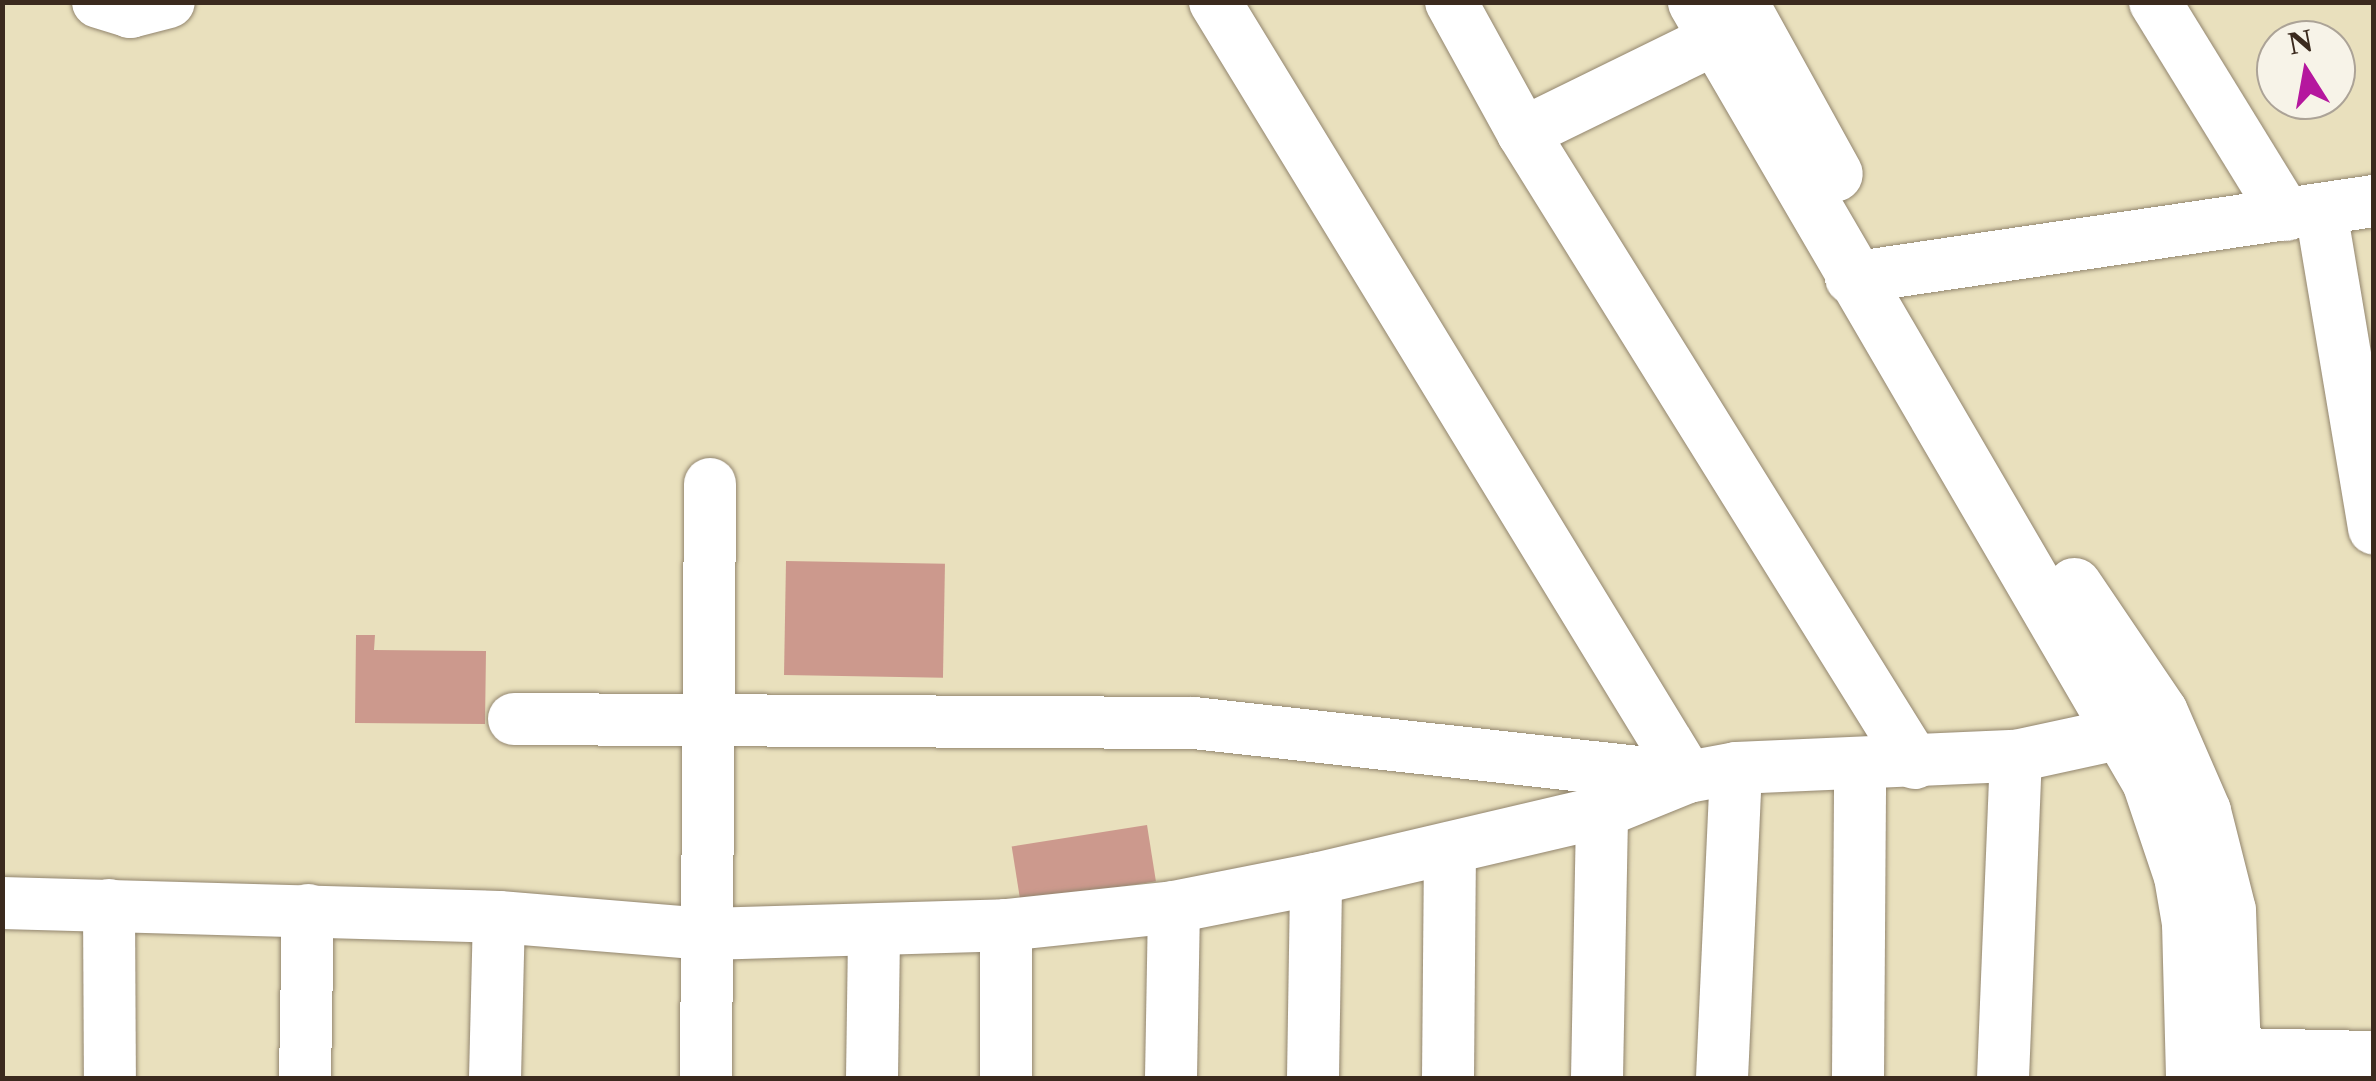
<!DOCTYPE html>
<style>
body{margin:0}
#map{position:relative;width:2376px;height:1081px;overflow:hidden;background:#e9e0bd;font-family:"Libre Caslon Text",serif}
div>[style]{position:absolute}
.building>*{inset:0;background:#cc998d;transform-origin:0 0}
.roads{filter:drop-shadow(0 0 2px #92856e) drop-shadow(0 0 2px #92856e)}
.minor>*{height:52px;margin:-26px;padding:0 26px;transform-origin:26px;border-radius:26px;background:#fff}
.highway>*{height:55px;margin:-27.5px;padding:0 27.5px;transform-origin:27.5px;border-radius:27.5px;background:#fff}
span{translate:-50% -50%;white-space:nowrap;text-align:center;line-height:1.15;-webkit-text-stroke:8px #f7f3e8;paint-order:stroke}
.frame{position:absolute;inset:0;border:5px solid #3b2a1e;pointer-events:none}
.north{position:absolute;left:2256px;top:20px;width:100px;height:100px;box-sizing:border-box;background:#f7f3e8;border:2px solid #aca397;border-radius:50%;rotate:349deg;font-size:28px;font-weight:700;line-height:40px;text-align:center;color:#3b2a1e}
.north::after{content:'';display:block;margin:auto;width:35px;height:45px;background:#b5179e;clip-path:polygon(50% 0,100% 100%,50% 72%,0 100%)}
</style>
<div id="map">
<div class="building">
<i style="left:786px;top:561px;width:159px;height:114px;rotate:1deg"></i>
<i style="clip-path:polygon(356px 635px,375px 635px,374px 650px,486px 651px,485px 724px,355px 723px)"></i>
<i style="left:1147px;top:825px;width:57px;height:137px;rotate:81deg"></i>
</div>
<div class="roads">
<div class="minor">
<i style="left:98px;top:2px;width:34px;rotate:17deg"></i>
<i style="left:130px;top:12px;width:40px;rotate:-14.4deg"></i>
<i style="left:1215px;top:2px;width:908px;rotate:58.6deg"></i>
<i style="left:1451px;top:2px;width:149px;rotate:61.2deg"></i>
<i style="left:1523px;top:133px;width:742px;rotate:58.11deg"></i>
<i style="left:2155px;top:2px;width:250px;rotate:58.4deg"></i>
<i style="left:1523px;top:133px;width:214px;rotate:-26.1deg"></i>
<i style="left:2321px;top:211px;width:322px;rotate:80.5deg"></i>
<i style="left:1851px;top:278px;width:529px;rotate:-8.38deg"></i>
<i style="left:514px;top:719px;width:680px;rotate:0.34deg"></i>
<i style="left:1194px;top:723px;width:491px;rotate:6.3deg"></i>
<i style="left:2px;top:903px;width:497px;rotate:1.6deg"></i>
<i style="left:499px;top:917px;width:209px;rotate:4.7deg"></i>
<i style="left:707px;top:934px;width:299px;rotate:-1.7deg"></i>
<i style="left:1006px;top:925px;width:169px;rotate:-6.1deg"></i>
<i style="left:1174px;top:907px;width:145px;rotate:-11.2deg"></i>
<i style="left:1316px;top:879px;width:294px;rotate:-13.2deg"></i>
<i style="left:1602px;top:812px;width:93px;rotate:-22.1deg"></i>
<i style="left:1688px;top:777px;width:49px;rotate:-10.6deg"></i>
<i style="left:1736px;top:768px;width:280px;rotate:-2.5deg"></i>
<i style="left:2016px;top:756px;width:108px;rotate:-12.2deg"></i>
<i style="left:2122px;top:733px;width:41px;rotate:-29.1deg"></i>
<i style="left:109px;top:905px;width:173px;rotate:89.7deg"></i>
<i style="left:2194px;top:1053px;width:180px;rotate:1.3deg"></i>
<i style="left:305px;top:1078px;width:168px;rotate:-89deg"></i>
<i style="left:495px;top:1078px;width:161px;rotate:-88.6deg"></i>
<i style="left:706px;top:1078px;width:594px;rotate:-89.61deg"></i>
<i style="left:872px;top:1078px;width:146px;rotate:-89.2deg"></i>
<i style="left:1006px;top:1078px;width:153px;rotate:-90deg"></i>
<i style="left:1171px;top:1078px;width:171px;rotate:-89deg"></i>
<i style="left:1313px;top:1078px;width:199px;rotate:-89.1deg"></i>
<i style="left:1448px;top:1078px;width:230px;rotate:-89.5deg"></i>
<i style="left:1597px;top:1078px;width:266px;rotate:-88.9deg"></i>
<i style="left:1722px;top:1078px;width:310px;rotate:-87.4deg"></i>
<i style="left:1858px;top:1078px;width:313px;rotate:-89.6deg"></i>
<i style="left:2003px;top:1078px;width:322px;rotate:-87.7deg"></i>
</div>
<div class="highway">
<i style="left:1695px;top:2px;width:902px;rotate:59.77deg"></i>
<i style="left:2149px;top:781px;width:100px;rotate:71.4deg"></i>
<i style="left:2181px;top:876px;width:48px;rotate:80.3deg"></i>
<i style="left:2189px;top:923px;width:155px;rotate:88.5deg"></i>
<i style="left:1740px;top:2px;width:196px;rotate:61.1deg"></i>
<i style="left:2074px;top:585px;width:153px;rotate:55.9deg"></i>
<i style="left:2160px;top:712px;width:108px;rotate:66.5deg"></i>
<i style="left:2203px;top:811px;width:102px;rotate:75.8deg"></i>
<i style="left:2228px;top:910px;width:168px;rotate:88deg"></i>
</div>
</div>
<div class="frame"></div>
<div class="north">N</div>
</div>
